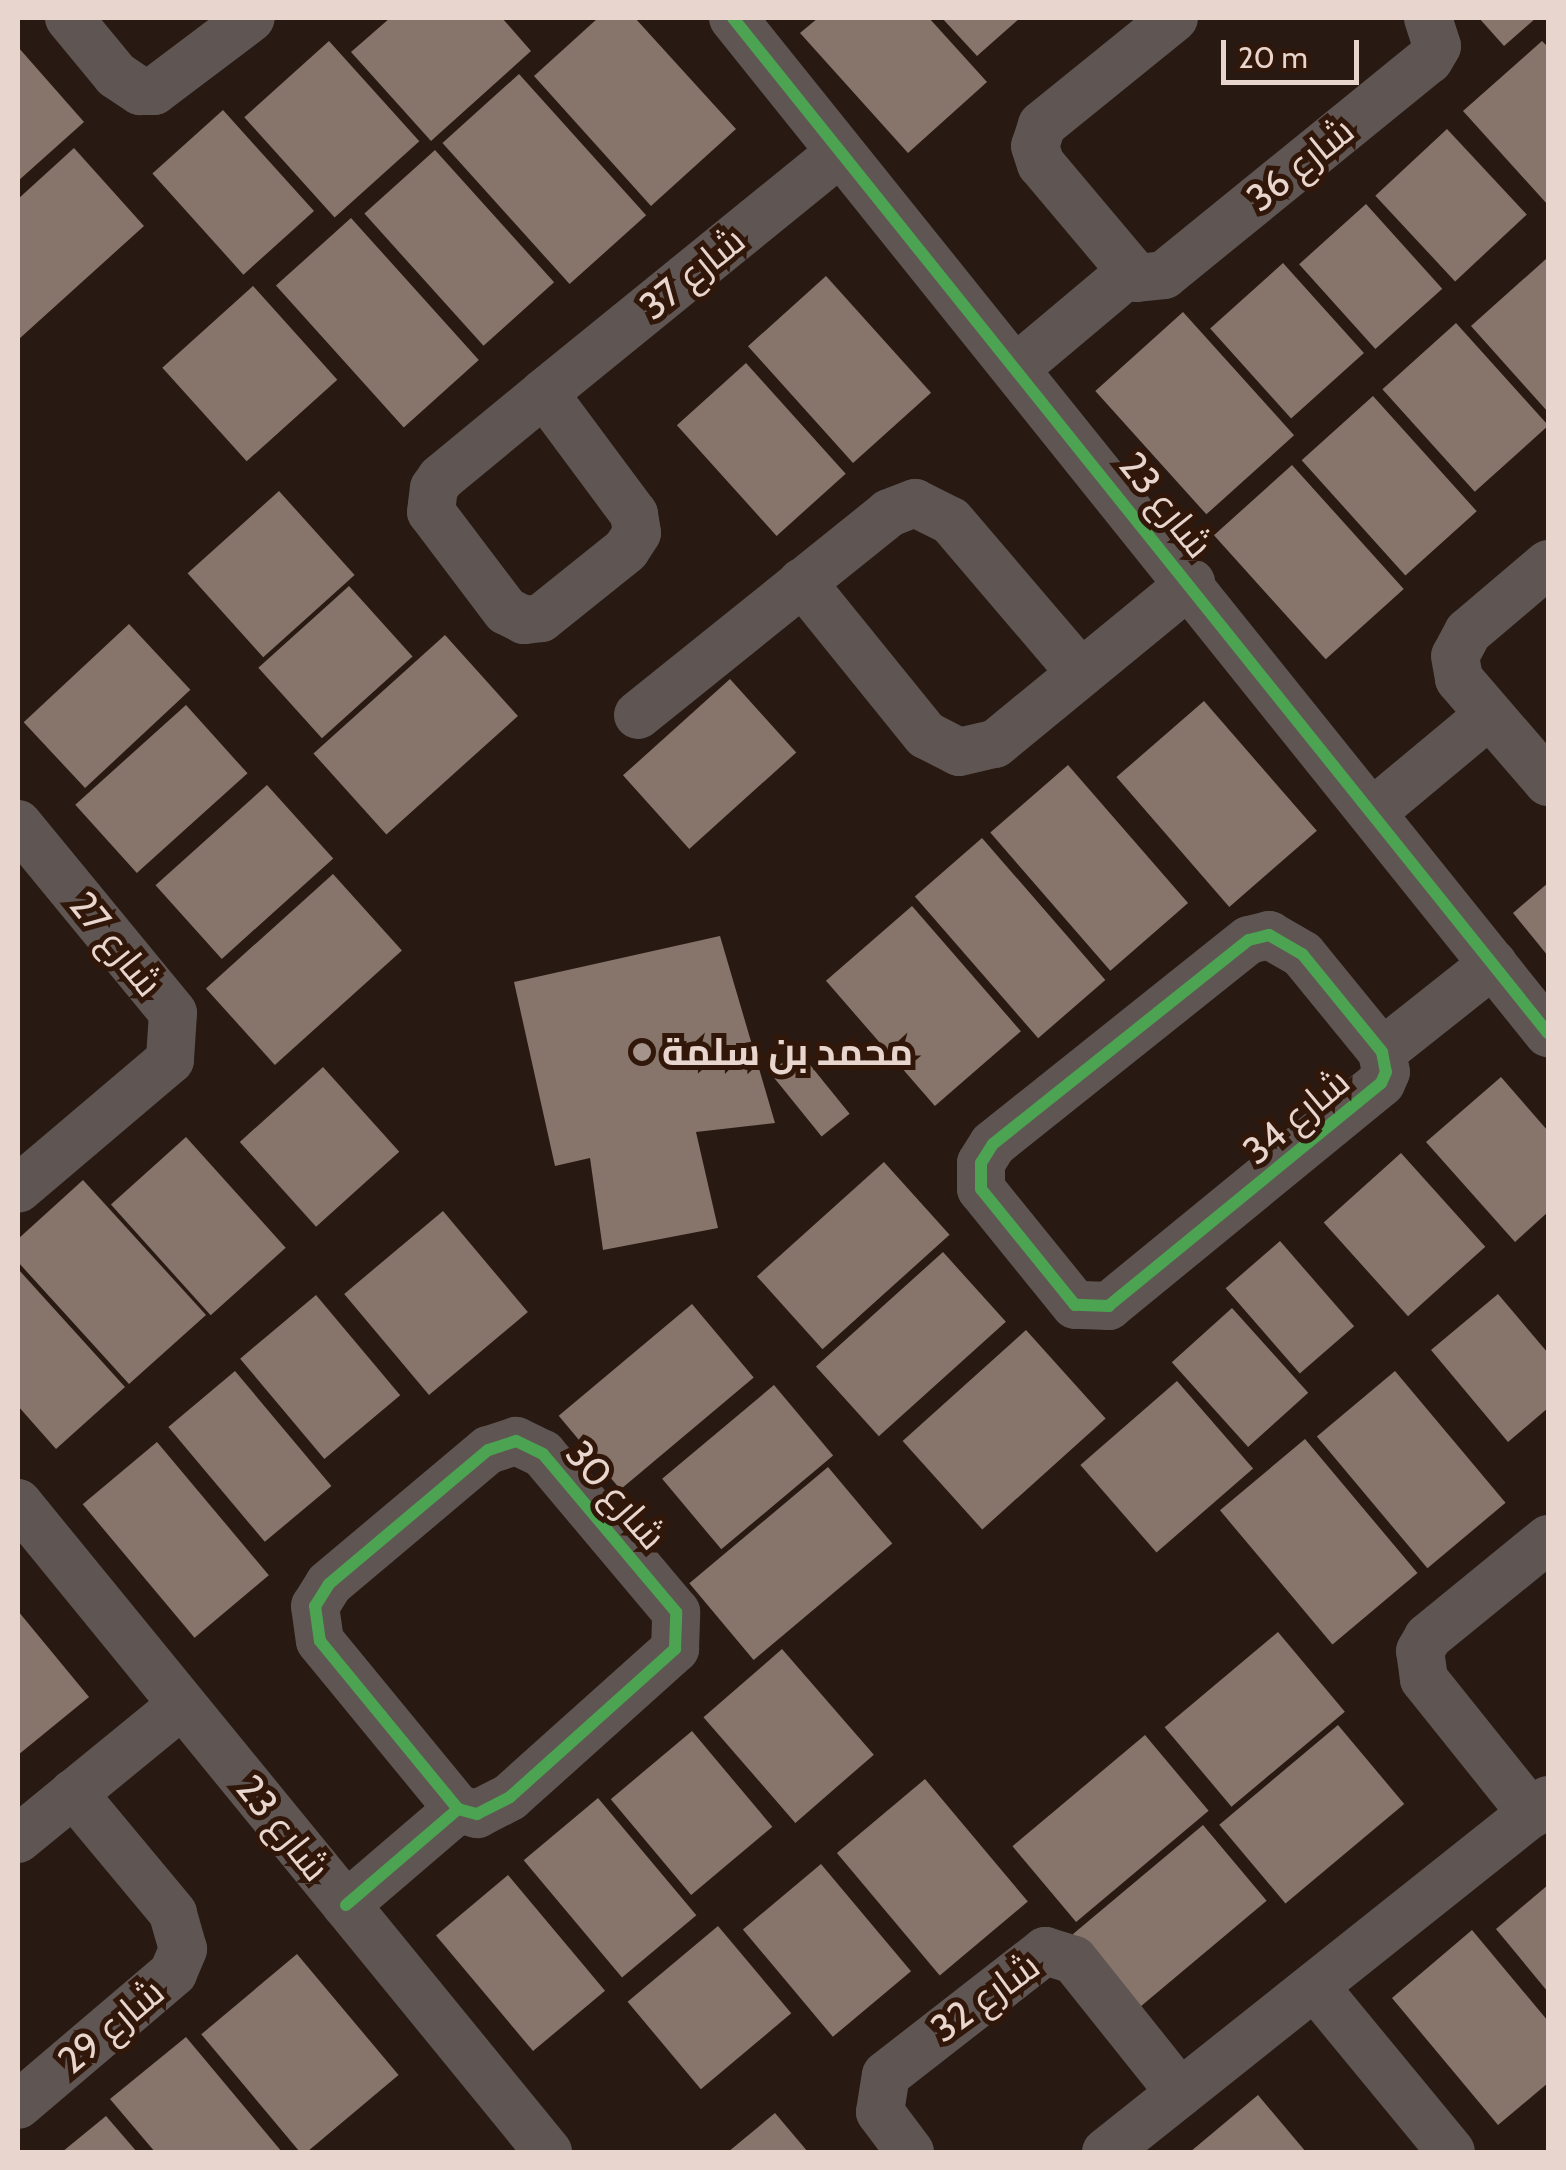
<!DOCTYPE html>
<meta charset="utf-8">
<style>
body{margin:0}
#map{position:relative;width:1566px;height:2170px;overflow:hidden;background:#281a12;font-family:Cabin,Cairo,sans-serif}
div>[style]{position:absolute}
.building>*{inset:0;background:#87746a;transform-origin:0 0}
.minor>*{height:48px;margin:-24px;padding:0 24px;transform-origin:24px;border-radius:24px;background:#5f5553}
.cycleway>*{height:12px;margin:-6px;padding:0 6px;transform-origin:6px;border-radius:6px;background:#4ca352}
.dots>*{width:28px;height:28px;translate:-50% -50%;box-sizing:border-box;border:5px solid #311709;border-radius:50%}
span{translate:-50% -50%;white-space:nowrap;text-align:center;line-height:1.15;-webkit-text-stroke:10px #311709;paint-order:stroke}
.street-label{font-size:38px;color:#e8d5cd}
.poi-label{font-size:38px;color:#e8d5cd;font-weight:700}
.left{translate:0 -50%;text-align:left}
.frame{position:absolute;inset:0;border:20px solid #e8d5cd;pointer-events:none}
.scale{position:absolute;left:1221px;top:40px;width:138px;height:45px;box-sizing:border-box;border:5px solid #e8d5cd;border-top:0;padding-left:12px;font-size:30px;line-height:35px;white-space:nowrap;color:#e8d5cd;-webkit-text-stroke:8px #311709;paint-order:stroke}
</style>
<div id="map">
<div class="building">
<i style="clip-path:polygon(390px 18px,502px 18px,531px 51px,431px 141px,351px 52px)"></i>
<i style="clip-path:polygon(598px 18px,635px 18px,736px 129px,651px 206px,534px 76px)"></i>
<i style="clip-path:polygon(818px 18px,929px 18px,987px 82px,908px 153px,800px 33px)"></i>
<i style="clip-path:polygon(942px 18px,1020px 18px,977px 56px)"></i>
<i style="clip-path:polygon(1479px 18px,1536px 18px,1504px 46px)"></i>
<i style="left:329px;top:41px;width:135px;height:114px;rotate:48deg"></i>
<i style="clip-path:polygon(1542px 41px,1548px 47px,1548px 205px,1463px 111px)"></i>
<i style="clip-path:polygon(18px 47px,84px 122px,18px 181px)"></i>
<i style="left:519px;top:74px;width:190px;height:103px;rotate:48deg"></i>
<i style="left:223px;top:110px;width:136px;height:95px;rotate:48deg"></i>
<i style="left:1447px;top:129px;width:117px;height:98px;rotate:47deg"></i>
<i style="clip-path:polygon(74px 148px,144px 226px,19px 339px,18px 199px)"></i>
<i style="left:435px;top:150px;width:178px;height:95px;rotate:48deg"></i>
<i style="left:1366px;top:204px;width:114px;height:90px;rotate:48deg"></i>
<i style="left:351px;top:218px;width:191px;height:101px;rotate:48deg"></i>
<i style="clip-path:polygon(1546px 259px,1548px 262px,1548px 412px,1471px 326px)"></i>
<i style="left:1283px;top:263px;width:121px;height:98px;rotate:48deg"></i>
<i style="left:826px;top:276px;width:157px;height:105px;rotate:48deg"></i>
<i style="left:253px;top:286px;width:126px;height:122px;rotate:48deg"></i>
<i style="left:1183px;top:312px;width:166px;height:118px;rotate:48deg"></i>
<i style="left:1456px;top:323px;width:138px;height:99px;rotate:48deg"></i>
<i style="left:746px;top:363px;width:149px;height:93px;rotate:48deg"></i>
<i style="left:1373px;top:396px;width:155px;height:96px;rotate:48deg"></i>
<i style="left:1292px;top:465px;width:167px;height:105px;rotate:48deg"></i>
<i style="left:279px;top:491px;width:113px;height:123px;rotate:48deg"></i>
<i style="left:349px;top:586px;width:95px;height:122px;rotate:48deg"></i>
<i style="left:129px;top:624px;width:90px;height:144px;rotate:47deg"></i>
<i style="left:445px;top:635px;width:109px;height:177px;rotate:48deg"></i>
<i style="left:730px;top:679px;width:99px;height:144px;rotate:48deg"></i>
<i style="left:1204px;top:701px;width:172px;height:116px;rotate:49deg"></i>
<i style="left:186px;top:705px;width:92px;height:149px;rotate:48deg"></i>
<i style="left:1068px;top:765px;width:183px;height:103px;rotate:49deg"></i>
<i style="left:267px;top:785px;width:99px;height:150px;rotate:48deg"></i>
<i style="left:982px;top:838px;width:188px;height:89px;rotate:49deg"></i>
<i style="left:333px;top:874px;width:103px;height:171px;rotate:48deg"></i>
<i style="clip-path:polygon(1548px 883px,1548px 956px,1513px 913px)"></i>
<i style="left:912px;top:906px;width:166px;height:114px;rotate:49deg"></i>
<i style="clip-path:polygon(720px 936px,775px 1123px,696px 1132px,718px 1228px,603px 1250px,590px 1158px,555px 1166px,514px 982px)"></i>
<i style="left:798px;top:1050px;width:82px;height:36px;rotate:51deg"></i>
<i style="left:323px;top:1067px;width:114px;height:112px;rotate:48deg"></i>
<i style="clip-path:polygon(1501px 1077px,1548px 1131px,1548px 1212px,1515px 1242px,1426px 1142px)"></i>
<i style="left:186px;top:1137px;width:149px;height:101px;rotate:48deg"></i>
<i style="left:1401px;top:1153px;width:126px;height:104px;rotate:48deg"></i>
<i style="left:884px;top:1162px;width:98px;height:171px;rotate:48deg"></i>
<i style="clip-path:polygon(83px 1180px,206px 1315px,129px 1384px,18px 1262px,18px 1239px)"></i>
<i style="left:443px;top:1211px;width:132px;height:129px;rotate:50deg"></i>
<i style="left:1280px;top:1241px;width:113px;height:72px;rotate:49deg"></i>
<i style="left:943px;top:1252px;width:94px;height:171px;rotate:48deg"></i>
<i style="clip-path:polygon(18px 1269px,125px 1387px,56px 1449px,18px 1406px)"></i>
<i style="clip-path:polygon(1498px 1294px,1548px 1353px,1548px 1408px,1508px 1442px,1431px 1350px)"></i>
<i style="left:316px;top:1295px;width:131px;height:99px;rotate:50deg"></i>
<i style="left:692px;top:1304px;width:96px;height:174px;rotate:50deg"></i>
<i style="left:1232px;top:1308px;width:114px;height:81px;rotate:48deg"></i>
<i style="left:1026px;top:1330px;width:119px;height:166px;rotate:48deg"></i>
<i style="left:235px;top:1371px;width:150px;height:87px;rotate:50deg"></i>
<i style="left:1395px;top:1371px;width:172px;height:102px;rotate:50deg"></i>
<i style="left:1177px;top:1381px;width:116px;height:128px;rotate:49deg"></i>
<i style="left:774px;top:1385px;width:92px;height:146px;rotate:50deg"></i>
<i style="left:1305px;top:1439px;width:175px;height:111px;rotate:50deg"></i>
<i style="left:157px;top:1442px;width:174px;height:97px;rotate:50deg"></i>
<i style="left:828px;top:1467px;width:100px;height:181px;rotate:50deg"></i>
<i style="clip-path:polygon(18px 1611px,89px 1697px,18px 1755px)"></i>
<i style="left:1278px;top:1632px;width:104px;height:148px;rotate:50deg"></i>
<i style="left:782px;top:1649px;width:140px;height:104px;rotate:49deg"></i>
<i style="left:1338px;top:1725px;width:103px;height:155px;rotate:50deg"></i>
<i style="left:692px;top:1731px;width:125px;height:106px;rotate:50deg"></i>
<i style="left:1145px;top:1735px;width:99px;height:173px;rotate:50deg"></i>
<i style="left:925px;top:1779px;width:160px;height:115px;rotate:50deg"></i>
<i style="left:598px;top:1798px;width:153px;height:97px;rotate:50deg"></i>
<i style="left:1203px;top:1825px;width:99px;height:170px;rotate:50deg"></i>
<i style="left:821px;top:1864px;width:140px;height:102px;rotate:50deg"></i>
<i style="left:508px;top:1875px;width:151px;height:94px;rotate:50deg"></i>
<i style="clip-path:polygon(1548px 1885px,1548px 1992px,1496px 1929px)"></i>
<i style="left:718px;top:1926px;width:114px;height:118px;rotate:50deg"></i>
<i style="clip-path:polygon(1472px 1930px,1548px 2021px,1548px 2083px,1498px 2125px,1392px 1998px)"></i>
<i style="left:297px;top:1954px;width:158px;height:125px;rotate:50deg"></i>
<i style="clip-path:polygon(186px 2037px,282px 2152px,155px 2152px,110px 2099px)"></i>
<i style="clip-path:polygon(1258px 2095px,1306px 2152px,1190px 2152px)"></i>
<i style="clip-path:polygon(775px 2113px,808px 2152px,728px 2152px)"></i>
<i style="clip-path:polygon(106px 2116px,137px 2152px,62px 2152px)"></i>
</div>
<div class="minor">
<i style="left:69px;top:18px;width:74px;rotate:50.5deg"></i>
<i style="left:116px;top:75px;width:29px;rotate:34deg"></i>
<i style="left:140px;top:91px;width:14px"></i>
<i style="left:154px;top:91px;width:121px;rotate:-37deg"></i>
<i style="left:733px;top:18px;width:1302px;rotate:51.24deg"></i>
<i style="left:1174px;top:18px;width:170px;rotate:141deg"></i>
<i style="left:1042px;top:125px;width:22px;rotate:108deg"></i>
<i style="left:1035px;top:146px;width:19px;rotate:72deg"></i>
<i style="left:1041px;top:164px;width:149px;rotate:49.9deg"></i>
<i style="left:1137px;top:278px;width:27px;rotate:-6deg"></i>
<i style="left:1164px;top:275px;width:341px;rotate:-39.1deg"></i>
<i style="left:1429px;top:60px;width:16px;rotate:-60deg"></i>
<i style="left:1437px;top:46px;width:29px;rotate:-108deg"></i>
<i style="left:1016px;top:368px;width:146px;rotate:-40deg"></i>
<i style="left:544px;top:393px;width:151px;rotate:53.4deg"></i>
<i style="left:634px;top:514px;width:19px;rotate:81deg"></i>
<i style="left:637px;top:533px;width:20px;rotate:123deg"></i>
<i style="left:626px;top:550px;width:109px;rotate:141.3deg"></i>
<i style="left:541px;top:618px;width:17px;rotate:173deg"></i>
<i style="left:524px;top:620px;width:20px;rotate:-153deg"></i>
<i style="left:506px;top:611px;width:124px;rotate:-127.1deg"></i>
<i style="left:431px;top:512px;width:24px;rotate:-83deg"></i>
<i style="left:434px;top:488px;width:12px;rotate:-55deg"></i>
<i style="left:441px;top:478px;width:134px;rotate:-39.5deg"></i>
<i style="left:544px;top:393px;width:380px;rotate:-39.1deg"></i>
<i style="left:1548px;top:564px;width:105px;rotate:139.6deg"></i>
<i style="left:1468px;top:632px;width:27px;rotate:118deg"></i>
<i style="left:1455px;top:656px;width:23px;rotate:80deg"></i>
<i style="left:1459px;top:679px;width:136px;rotate:49.2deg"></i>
<i style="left:802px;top:582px;width:197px;rotate:51deg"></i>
<i style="left:926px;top:735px;width:37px;rotate:27deg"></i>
<i style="left:959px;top:752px;width:37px;rotate:-13deg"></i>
<i style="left:995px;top:744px;width:254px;rotate:-39.4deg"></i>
<i style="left:638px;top:715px;width:322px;rotate:-38.8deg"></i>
<i style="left:889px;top:513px;width:28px;rotate:-21deg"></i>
<i style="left:915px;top:503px;width:40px;rotate:26.6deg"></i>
<i style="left:951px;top:521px;width:200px;rotate:49.5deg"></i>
<i style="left:1375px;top:810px;width:147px;rotate:-39.8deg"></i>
<i style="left:18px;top:824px;width:244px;rotate:50.6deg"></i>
<i style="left:173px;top:1013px;width:47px;rotate:93.7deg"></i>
<i style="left:170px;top:1060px;width:199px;rotate:139.7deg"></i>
<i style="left:1269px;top:935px;width:39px;rotate:30deg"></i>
<i style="left:1303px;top:955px;width:125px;rotate:50.8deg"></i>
<i style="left:1382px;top:1052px;width:20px;rotate:79deg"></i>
<i style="left:1386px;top:1072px;width:12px;rotate:114deg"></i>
<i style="left:1381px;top:1083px;width:352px;rotate:140.7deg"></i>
<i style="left:1109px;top:1306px;width:34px;rotate:-178deg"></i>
<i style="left:1075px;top:1305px;width:149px;rotate:-129deg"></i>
<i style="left:981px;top:1189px;width:26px;rotate:-90deg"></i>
<i style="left:981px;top:1163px;width:22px;rotate:-58deg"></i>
<i style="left:993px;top:1144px;width:327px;rotate:-38.6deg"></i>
<i style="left:1249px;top:940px;width:21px;rotate:-14deg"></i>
<i style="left:1382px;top:1052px;width:142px;rotate:-38.4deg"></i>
<i style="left:18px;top:1503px;width:838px;rotate:50.76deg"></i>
<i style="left:1532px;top:1814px;width:173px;rotate:-128.7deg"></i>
<i style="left:1424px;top:1679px;width:28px;rotate:-98deg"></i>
<i style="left:1420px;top:1651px;width:16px;rotate:-60deg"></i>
<i style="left:1428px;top:1637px;width:155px;rotate:-39.2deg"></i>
<i style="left:18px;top:1839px;width:212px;rotate:-39.3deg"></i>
<i style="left:346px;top:1905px;width:148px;rotate:-40.6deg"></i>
<i style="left:458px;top:1809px;width:20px;rotate:15deg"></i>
<i style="left:477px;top:1814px;width:37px;rotate:-27deg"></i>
<i style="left:510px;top:1797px;width:222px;rotate:-41.9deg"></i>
<i style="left:675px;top:1649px;width:37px;rotate:-88deg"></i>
<i style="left:676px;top:1612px;width:207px;rotate:-130.1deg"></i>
<i style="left:543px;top:1454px;width:30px;rotate:-154deg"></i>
<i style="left:516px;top:1441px;width:29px;rotate:162deg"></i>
<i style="left:488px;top:1450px;width:208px;rotate:139.9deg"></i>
<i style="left:329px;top:1584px;width:26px;rotate:122deg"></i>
<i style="left:315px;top:1606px;width:35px;rotate:82deg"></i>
<i style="left:320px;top:1641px;width:217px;rotate:50.6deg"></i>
<i style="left:1316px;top:1988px;width:212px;rotate:50.5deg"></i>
<i style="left:18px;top:2105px;width:204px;rotate:-40.4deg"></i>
<i style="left:173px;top:1973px;width:26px;rotate:-67deg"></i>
<i style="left:183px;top:1949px;width:37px;rotate:-106deg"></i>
<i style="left:173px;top:1913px;width:156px;rotate:-129.8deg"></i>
<i style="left:910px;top:2152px;width:50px;rotate:-126.9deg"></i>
<i style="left:880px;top:2112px;width:37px;rotate:-81deg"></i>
<i style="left:886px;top:2075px;width:202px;rotate:-37.9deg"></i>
<i style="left:1045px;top:1951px;width:30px;rotate:17deg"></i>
<i style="left:1074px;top:1960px;width:170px;rotate:51.4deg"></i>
<i style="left:1106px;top:2152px;width:565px;rotate:-38.53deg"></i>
</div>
<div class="cycleway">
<i style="left:733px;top:18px;width:1302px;rotate:51.24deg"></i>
<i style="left:1269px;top:935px;width:39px;rotate:30deg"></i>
<i style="left:1303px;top:955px;width:125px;rotate:50.8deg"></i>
<i style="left:1382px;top:1052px;width:20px;rotate:79deg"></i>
<i style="left:1386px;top:1072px;width:12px;rotate:114deg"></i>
<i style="left:1381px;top:1083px;width:352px;rotate:140.7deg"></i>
<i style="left:1109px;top:1306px;width:34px;rotate:-178deg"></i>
<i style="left:1075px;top:1305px;width:149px;rotate:-129deg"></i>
<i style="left:981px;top:1189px;width:26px;rotate:-90deg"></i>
<i style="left:981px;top:1163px;width:22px;rotate:-58deg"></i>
<i style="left:993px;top:1144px;width:327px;rotate:-38.6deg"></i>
<i style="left:1249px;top:940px;width:21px;rotate:-14deg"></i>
<i style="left:346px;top:1905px;width:148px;rotate:-40.6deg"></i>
<i style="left:458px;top:1809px;width:20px;rotate:15deg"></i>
<i style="left:477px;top:1814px;width:37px;rotate:-27deg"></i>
<i style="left:510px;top:1797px;width:222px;rotate:-41.9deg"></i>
<i style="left:675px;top:1649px;width:37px;rotate:-88deg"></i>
<i style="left:676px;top:1612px;width:207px;rotate:-130.1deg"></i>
<i style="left:543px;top:1454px;width:30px;rotate:-154deg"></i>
<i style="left:516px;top:1441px;width:29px;rotate:162deg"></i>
<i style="left:488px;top:1450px;width:208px;rotate:139.9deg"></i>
<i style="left:329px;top:1584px;width:26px;rotate:122deg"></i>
<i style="left:315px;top:1606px;width:35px;rotate:82deg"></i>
<i style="left:320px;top:1641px;width:217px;rotate:50.6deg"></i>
</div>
<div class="dots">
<i style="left:642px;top:1052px;background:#a5948c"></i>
</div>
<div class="street-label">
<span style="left:1300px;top:164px;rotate:-39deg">شارع 36</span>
<span style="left:692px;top:273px;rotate:-39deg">شارع 37</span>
<span style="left:1166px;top:505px;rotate:51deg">شارع 23</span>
<span style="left:116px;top:944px;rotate:51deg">شارع 27</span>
<span style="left:1296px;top:1116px;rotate:-40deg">شارع 34</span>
<span style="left:616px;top:1495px;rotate:49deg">شارع 30</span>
<span style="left:283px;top:1828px;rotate:51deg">شارع 23</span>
<span style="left:985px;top:1997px;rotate:-36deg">شارع 32</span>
<span style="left:111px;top:2026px;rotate:-40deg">شارع 29</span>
</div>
<div class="poi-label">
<span class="left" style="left:662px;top:1052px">محمد بن سلمة</span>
</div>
<div class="frame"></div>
<div class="scale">20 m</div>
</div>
